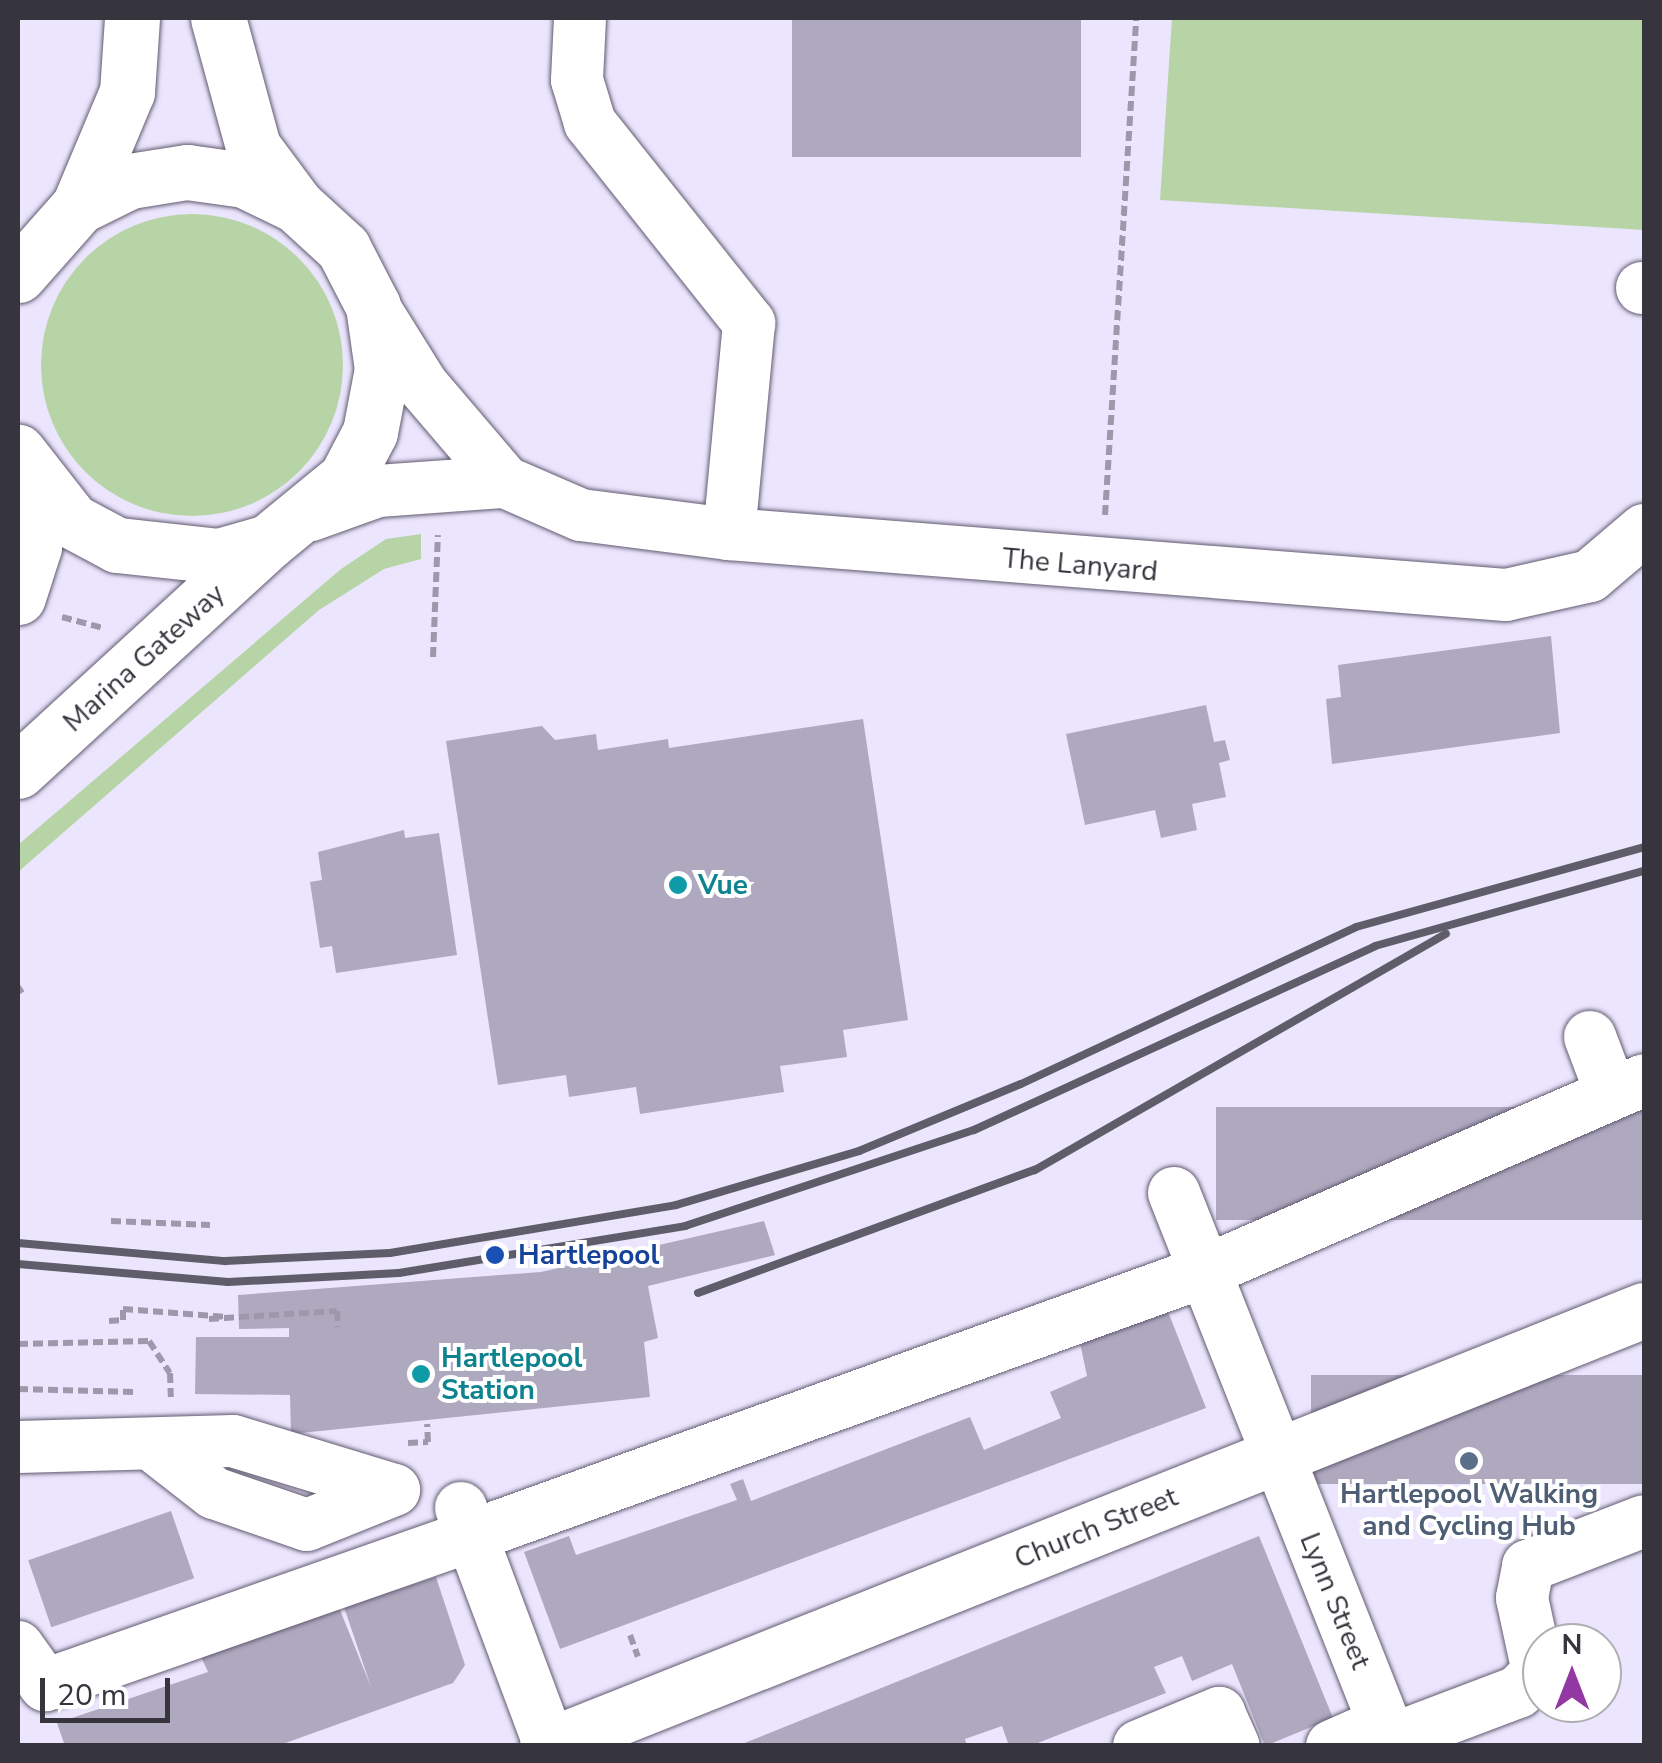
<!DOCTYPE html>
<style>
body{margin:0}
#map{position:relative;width:1662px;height:1763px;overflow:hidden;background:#ebe5fd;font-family:"Nunito Sans",sans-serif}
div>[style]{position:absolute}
.green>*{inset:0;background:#b7d4a7}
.round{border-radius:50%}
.building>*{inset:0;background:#afa9c0;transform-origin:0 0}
.path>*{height:6px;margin-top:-3px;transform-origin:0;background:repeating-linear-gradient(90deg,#9d99aa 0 10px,transparent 0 15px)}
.roads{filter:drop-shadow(0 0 2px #615b70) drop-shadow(0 0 2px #615b70)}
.minor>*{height:52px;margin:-26px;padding:0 26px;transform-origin:26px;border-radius:26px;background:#fff}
.major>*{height:55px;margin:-27.5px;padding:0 27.5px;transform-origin:27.5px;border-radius:27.5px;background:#fff}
.highway>*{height:55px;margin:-27.5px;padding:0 27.5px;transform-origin:27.5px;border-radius:27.5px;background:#fff}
.rail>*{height:8px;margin:-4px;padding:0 4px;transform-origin:4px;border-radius:4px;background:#5f5d69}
.dots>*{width:28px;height:28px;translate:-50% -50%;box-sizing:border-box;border:5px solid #fff;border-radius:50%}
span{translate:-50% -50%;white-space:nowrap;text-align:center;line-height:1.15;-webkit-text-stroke:8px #fff;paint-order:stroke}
.street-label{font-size:28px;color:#36343d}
.culture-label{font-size:28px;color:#0d838f;font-weight:700}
.left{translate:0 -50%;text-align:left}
.transit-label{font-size:28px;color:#164399;font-weight:700}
.service-label{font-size:28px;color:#4e5e75;font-weight:700}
.frame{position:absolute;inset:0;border:20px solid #36343d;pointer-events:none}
.north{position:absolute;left:1522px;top:1623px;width:100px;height:100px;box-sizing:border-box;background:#fff;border:2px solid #afaeb1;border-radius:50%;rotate:0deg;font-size:28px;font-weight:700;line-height:40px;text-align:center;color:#36343d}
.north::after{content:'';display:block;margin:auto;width:35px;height:45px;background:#9337a2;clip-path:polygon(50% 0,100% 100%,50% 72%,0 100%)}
.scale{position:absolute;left:40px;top:1678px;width:130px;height:45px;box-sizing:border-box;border:5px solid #36343d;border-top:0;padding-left:12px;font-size:30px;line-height:35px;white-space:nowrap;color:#36343d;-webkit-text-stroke:8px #fff;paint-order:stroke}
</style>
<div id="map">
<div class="green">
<i style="clip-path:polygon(1172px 18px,1644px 18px,1644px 230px,1160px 200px)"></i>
<i class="round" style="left:41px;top:214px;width:302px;height:302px"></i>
<i style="clip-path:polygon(421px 534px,421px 559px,384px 569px,319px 610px,18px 872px,18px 845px,341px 569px,386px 539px)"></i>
</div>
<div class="building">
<i style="left:792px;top:18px;width:289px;height:139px"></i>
<i style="clip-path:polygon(1551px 636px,1560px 733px,1332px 764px,1326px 699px,1341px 697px,1338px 665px)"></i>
<i style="clip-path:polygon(1206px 705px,1214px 742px,1225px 740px,1230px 760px,1219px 763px,1226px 797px,1192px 804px,1197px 830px,1161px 838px,1155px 810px,1085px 825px,1066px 734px)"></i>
<i style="clip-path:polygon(863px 719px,908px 1020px,843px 1030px,847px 1057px,780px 1066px,784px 1092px,640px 1114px,636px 1087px,569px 1097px,566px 1075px,498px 1085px,446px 741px,542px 726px,555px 740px,596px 734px,598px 750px,668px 739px,669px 748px)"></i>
<i style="clip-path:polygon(404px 830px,405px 838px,439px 833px,457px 955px,336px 973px,332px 946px,320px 948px,310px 882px,322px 880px,318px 852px)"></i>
<i style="left:1644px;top:1107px;width:113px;height:428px;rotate:90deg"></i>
<i style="clip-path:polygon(764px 1221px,775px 1255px,648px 1286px,658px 1338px,644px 1342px,650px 1397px,291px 1434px,290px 1395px,195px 1394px,196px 1337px,289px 1337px,289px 1328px,239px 1329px,238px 1295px,541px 1272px)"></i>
<i style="clip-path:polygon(1165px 1304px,1206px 1408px,560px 1649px,524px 1552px,569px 1536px,576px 1555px,737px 1500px,730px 1484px,743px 1479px,751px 1501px,970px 1417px,984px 1450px,1061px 1418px,1050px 1392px,1087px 1376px,1079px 1338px)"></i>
<i style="left:1644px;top:1375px;width:109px;height:333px;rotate:90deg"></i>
<i style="left:171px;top:1511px;width:71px;height:151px;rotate:71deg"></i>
<i style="clip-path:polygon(1259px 1536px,1333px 1718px,1265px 1746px,1232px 1664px,1192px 1681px,1182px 1656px,1154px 1667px,1166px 1693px,1030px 1746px,1009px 1746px,1002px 1726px,965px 1739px,967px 1746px,737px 1746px)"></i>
<i style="clip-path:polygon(436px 1577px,465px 1665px,453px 1683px,277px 1746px,65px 1746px,57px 1723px,208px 1672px,195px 1644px,332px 1590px,371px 1687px,344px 1607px)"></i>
</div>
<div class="path">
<i style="left:1105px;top:515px;width:498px;rotate:-86.4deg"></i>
<i style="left:62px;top:617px;width:42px;rotate:15deg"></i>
<i style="left:433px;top:657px;width:122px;rotate:-87.7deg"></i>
<i style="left:18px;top:987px;width:7px;rotate:56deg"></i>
<i style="left:111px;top:1221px;width:99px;rotate:2.3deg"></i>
<i style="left:209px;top:1319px;width:128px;rotate:-3.6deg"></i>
<i style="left:337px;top:1311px;width:16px;rotate:86deg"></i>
<i style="left:109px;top:1321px;width:14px;rotate:-4deg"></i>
<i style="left:123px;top:1320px;width:11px;rotate:-90deg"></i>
<i style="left:123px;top:1309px;width:104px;rotate:4.4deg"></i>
<i style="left:18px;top:1344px;width:131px;rotate:-1.3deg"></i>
<i style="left:149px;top:1341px;width:38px;rotate:57deg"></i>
<i style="left:170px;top:1373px;width:24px;rotate:88deg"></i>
<i style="left:18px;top:1389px;width:117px;rotate:1.5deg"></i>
<i style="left:408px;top:1443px;width:20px;rotate:-3deg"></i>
<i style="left:428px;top:1442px;width:18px;rotate:-93deg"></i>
<i style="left:630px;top:1635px;width:23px;rotate:70deg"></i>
</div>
<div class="roads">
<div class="minor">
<i style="left:580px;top:18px;width:62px;rotate:92.8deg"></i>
<i style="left:577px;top:80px;width:45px;rotate:73.2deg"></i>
<i style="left:590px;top:123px;width:256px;rotate:51.5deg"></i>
<i style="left:749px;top:323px;width:212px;rotate:95.4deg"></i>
<i style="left:1642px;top:288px;width:2px"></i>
<i style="left:373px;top:306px;width:94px;rotate:58deg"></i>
<i style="left:423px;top:386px;width:126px;rotate:49.5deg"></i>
<i style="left:311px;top:515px;width:71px;rotate:-19.7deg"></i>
<i style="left:378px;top:491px;width:127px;rotate:-4.1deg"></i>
<i style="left:505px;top:482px;width:83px;rotate:23.5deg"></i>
<i style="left:581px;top:515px;width:149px;rotate:7.3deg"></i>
<i style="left:729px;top:534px;width:779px;rotate:4.49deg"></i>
<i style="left:1506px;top:595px;width:86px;rotate:-12.7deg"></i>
<i style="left:1590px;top:576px;width:71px;rotate:-40.4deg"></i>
<i style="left:1590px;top:1037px;width:60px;rotate:69.4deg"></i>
<i style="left:1174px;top:1193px;width:595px;rotate:68.4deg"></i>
<i style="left:151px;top:1444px;width:80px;rotate:37.9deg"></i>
<i style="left:214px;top:1493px;width:98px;rotate:19deg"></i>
<i style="left:307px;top:1525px;width:94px;rotate:-21.9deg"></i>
<i style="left:18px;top:1447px;width:215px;rotate:-1.6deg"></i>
<i style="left:233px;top:1441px;width:168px;rotate:16.9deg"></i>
<i style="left:461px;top:1508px;width:254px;rotate:69.5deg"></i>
<i style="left:18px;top:1647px;width:47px;rotate:54.6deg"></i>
<i style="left:45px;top:1685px;width:458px;rotate:-19.3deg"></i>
<i style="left:477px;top:1534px;width:772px;rotate:-19.84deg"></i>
<i style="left:1203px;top:1272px;width:481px;rotate:-23.5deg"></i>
<i style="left:1391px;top:1740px;width:136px;rotate:-20.7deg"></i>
<i style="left:1518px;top:1692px;width:28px;rotate:-45deg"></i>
<i style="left:1538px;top:1672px;width:76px;rotate:-102.2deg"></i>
<i style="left:1522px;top:1598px;width:33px;rotate:-79deg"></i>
<i style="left:1528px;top:1566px;width:124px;rotate:-21.2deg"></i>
<i style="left:1139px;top:1746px;width:87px;rotate:-22.4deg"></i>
<i style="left:1219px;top:1713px;width:36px;rotate:66deg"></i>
<i style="left:1332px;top:1746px;width:57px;rotate:-23.9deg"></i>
</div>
<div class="major">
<i style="left:547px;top:1746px;width:1180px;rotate:-21.68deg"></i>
</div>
<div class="highway">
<i style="left:218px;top:18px;width:134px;rotate:74.8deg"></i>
<i style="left:253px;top:147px;width:69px;rotate:53.3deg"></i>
<i style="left:79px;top:206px;width:124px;rotate:-67.2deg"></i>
<i style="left:127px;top:92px;width:74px;rotate:-86.1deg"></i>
<i style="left:18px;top:275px;width:92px;rotate:-48.5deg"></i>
<i style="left:79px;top:206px;width:57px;rotate:-26.1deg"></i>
<i style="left:130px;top:181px;width:58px;rotate:-9deg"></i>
<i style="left:187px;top:172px;width:58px;rotate:8deg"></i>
<i style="left:244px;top:180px;width:58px;rotate:25.7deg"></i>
<i style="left:296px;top:205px;width:64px;rotate:42.5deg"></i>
<i style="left:343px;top:248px;width:65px;rotate:62.7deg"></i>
<i style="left:373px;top:306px;width:64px;rotate:81.9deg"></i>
<i style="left:382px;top:369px;width:64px;rotate:100.8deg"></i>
<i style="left:370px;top:432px;width:52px;rotate:117.6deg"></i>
<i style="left:346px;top:478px;width:101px;rotate:140.6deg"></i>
<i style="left:268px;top:542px;width:51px;rotate:164.1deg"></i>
<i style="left:219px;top:556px;width:103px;rotate:-173.8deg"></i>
<i style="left:117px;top:545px;width:51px;rotate:-151.9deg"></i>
<i style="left:72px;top:521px;width:88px;rotate:-128deg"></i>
<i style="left:18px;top:597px;width:52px;rotate:-72.3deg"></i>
<i style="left:34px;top:547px;width:62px;rotate:-88.2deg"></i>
<i style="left:18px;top:771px;width:339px;rotate:-42.5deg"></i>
</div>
</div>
<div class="rail">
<i style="left:18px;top:1243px;width:208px;rotate:5deg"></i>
<i style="left:225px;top:1261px;width:165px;rotate:-2.8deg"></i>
<i style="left:390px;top:1253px;width:290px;rotate:-9.5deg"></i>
<i style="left:676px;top:1205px;width:191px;rotate:-16.4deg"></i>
<i style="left:859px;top:1151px;width:175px;rotate:-22.5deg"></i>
<i style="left:1021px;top:1084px;width:370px;rotate:-25.1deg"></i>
<i style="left:1356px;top:927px;width:299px;rotate:-15.5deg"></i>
<i style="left:18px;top:1264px;width:211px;rotate:4.9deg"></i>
<i style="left:228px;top:1282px;width:171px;rotate:-3deg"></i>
<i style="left:399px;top:1273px;width:290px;rotate:-9.3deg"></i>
<i style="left:685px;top:1226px;width:305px;rotate:-18.4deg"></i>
<i style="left:974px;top:1130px;width:441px;rotate:-24.6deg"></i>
<i style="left:1375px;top:946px;width:279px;rotate:-15.6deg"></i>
<i style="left:698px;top:1293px;width:359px;rotate:-20.1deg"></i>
<i style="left:1035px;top:1170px;width:474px;rotate:-29.9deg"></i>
</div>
<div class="dots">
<i style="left:678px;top:885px;background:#0f9aa8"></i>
<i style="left:495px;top:1255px;background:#1a4fb4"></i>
<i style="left:421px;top:1374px;background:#0f9aa8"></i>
<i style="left:1469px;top:1461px;background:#5c6f8a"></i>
</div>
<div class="street-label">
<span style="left:1080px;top:565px;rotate:5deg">The Lanyard</span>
<span style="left:144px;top:658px;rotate:-42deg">Marina Gateway</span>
<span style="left:1096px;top:1528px;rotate:-22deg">Church Street</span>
<span style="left:1335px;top:1601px;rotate:68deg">Lynn Street</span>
</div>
<div class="culture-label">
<span class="left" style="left:698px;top:885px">Vue</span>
<span class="left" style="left:441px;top:1374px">Hartlepool<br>Station</span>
</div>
<div class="transit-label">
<span class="left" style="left:518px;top:1255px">Hartlepool</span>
</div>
<div class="service-label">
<span style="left:1469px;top:1510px">Hartlepool Walking<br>and Cycling Hub</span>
</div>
<div class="frame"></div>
<div class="north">N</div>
<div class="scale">20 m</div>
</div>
